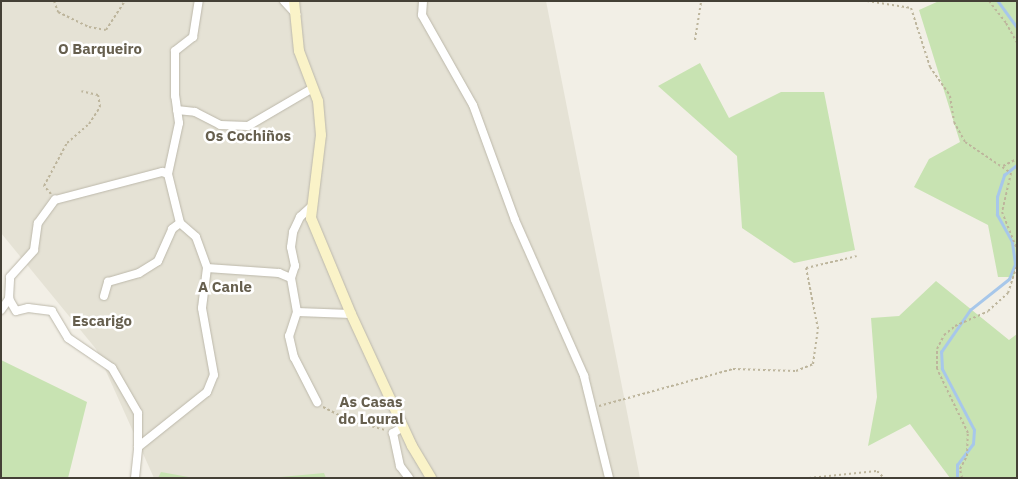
<!DOCTYPE html>
<meta charset="utf-8">
<style>
body{margin:0}
#map{position:relative;width:1018px;height:479px;overflow:hidden;background:#f2efe6;font-family:"IBM Plex Sans",sans-serif}
div>[style]{position:absolute}
.residential>*{inset:0;background:#e5e2d5}
.green>*{inset:0;background:#c8e3b2}
.stream>*{height:2.5px;margin:-1.25px;padding:0 1.25px;transform-origin:1.25px;border-radius:1.25px;background:#a7c7ea}
.path>*{height:2px;margin-top:-1px;transform-origin:0;background:repeating-linear-gradient(90deg,#bdb59c 0 2.5px,transparent 0 5px)}
.roads{filter:drop-shadow(0 0 1px #bcb8aa) drop-shadow(0 0 1px #bcb8aa)}
.street>*{height:8px;margin:-4px;padding:0 4px;transform-origin:4px;border-radius:4px;background:#fff}
.secondary>*{height:10px;margin:-5px;padding:0 5px;transform-origin:5px;border-radius:5px;background:#faf3c8}
span{translate:-50% -50%;white-space:nowrap;text-align:center;line-height:1.15;-webkit-text-stroke:5px #fff;paint-order:stroke}
.neighbourhood-label{font-size:15px;color:#665f4e;font-weight:700}
.frame{position:absolute;inset:0;border:2px solid #444036;pointer-events:none}
</style>
<div id="map">
<div class="residential">
<i style="clip-path:polygon(1px 1px,546px 1px,640px 478px,154px 478px,96px 349px,1px 233px)"></i>
</div>
<div class="green">
<i style="clip-path:polygon(939px 1px,1017px 1px,1017px 257px,1014px 277px,998px 277px,988px 225px,914px 187px,929px 159px,960px 142px,919px 10px)"></i>
<i style="clip-path:polygon(700px 63px,729px 118px,781px 92px,824px 92px,855px 250px,794px 263px,742px 228px,737px 156px,658px 86px)"></i>
<i style="clip-path:polygon(936px 281px,1009px 340px,1017px 334px,1017px 478px,950px 478px,910px 424px,868px 446px,877px 397px,871px 318px,899px 316px)"></i>
<i style="clip-path:polygon(1px 360px,87px 402px,68px 478px,1px 478px)"></i>
<i style="clip-path:polygon(161px 472px,194px 478px,158px 478px)"></i>
<i style="clip-path:polygon(324px 473px,326px 478px,270px 478px)"></i>
</div>
<div class="stream">
<i style="left:998px;top:1px;width:32px;rotate:54deg"></i>
<i style="left:957px;top:478px;width:13px;rotate:-90deg"></i>
<i style="left:957px;top:465px;width:26px;rotate:-53deg"></i>
<i style="left:973px;top:444px;width:14px;rotate:-86deg"></i>
<i style="left:974px;top:430px;width:69px;rotate:-117.7deg"></i>
<i style="left:942px;top:369px;width:17px;rotate:-93deg"></i>
<i style="left:941px;top:352px;width:51px;rotate:-55.4deg"></i>
<i style="left:970px;top:310px;width:50px;rotate:-38.5deg"></i>
<i style="left:1009px;top:279px;width:16px;rotate:-68deg"></i>
<i style="left:1015px;top:264px;width:22px;rotate:-98deg"></i>
<i style="left:1012px;top:242px;width:31px;rotate:-119deg"></i>
<i style="left:997px;top:215px;width:18px;rotate:-90deg"></i>
<i style="left:997px;top:197px;width:23px;rotate:-72deg"></i>
<i style="left:1004px;top:175px;width:16px;rotate:-38deg"></i>
</div>
<div class="path">
<i style="left:54px;top:1px;width:12px;rotate:70deg"></i>
<i style="left:58px;top:12px;width:34px;rotate:26deg"></i>
<i style="left:89px;top:27px;width:17px;rotate:10deg"></i>
<i style="left:106px;top:30px;width:35px;rotate:-57deg"></i>
<i style="left:867px;top:1px;width:45px;rotate:9deg"></i>
<i style="left:911px;top:8px;width:62px;rotate:72.1deg"></i>
<i style="left:930px;top:67px;width:35px;rotate:55deg"></i>
<i style="left:950px;top:96px;width:26px;rotate:81deg"></i>
<i style="left:954px;top:122px;width:23px;rotate:61deg"></i>
<i style="left:965px;top:142px;width:55px;rotate:34deg"></i>
<i style="left:1011px;top:173px;width:40px;rotate:103deg"></i>
<i style="left:1002px;top:212px;width:40px;rotate:68deg"></i>
<i style="left:989px;top:1px;width:28px;rotate:52deg"></i>
<i style="left:1006px;top:23px;width:23px;rotate:61deg"></i>
<i style="left:695px;top:40px;width:39px;rotate:-81deg"></i>
<i style="left:1003px;top:166px;width:16px;rotate:-27deg"></i>
<i style="left:51px;top:194px;width:11px;rotate:-131deg"></i>
<i style="left:44px;top:186px;width:49px;rotate:-61.9deg"></i>
<i style="left:67px;top:143px;width:29px;rotate:-41deg"></i>
<i style="left:89px;top:124px;width:20px;rotate:-57deg"></i>
<i style="left:100px;top:107px;width:12px;rotate:-99deg"></i>
<i style="left:98px;top:95px;width:17px;rotate:-167deg"></i>
<i style="left:599px;top:406px;width:139px;rotate:-15.4deg"></i>
<i style="left:733px;top:369px;width:63px;rotate:1.8deg"></i>
<i style="left:796px;top:371px;width:18px;rotate:-22deg"></i>
<i style="left:813px;top:364px;width:35px;rotate:-82deg"></i>
<i style="left:818px;top:329px;width:62px;rotate:-101.1deg"></i>
<i style="left:806px;top:268px;width:52px;rotate:-13.2deg"></i>
<i style="left:323px;top:407px;width:28px;rotate:27deg"></i>
<i style="left:348px;top:420px;width:39px;rotate:15deg"></i>
<i style="left:809px;top:478px;width:68px;rotate:-5.9deg"></i>
<i style="left:877px;top:471px;width:10px;rotate:45deg"></i>
<i style="left:962px;top:478px;width:9px;rotate:-103deg"></i>
<i style="left:960px;top:469px;width:15px;rotate:-62deg"></i>
<i style="left:967px;top:456px;width:23px;rotate:-88deg"></i>
<i style="left:968px;top:433px;width:71px;rotate:-115.8deg"></i>
<i style="left:937px;top:369px;width:20px;rotate:-90deg"></i>
<i style="left:937px;top:349px;width:16px;rotate:-63deg"></i>
<i style="left:944px;top:335px;width:14px;rotate:-39deg"></i>
<i style="left:955px;top:326px;width:36px;rotate:-24deg"></i>
<i style="left:988px;top:311px;width:27px;rotate:-42deg"></i>
<i style="left:1008px;top:293px;width:29px;rotate:-72deg"></i>
</div>
<div class="roads">
<div class="street">
<i style="left:284px;top:1px;width:18px;rotate:47deg"></i>
<i style="left:423px;top:1px;width:14px;rotate:94deg"></i>
<i style="left:422px;top:15px;width:103px;rotate:60.5deg"></i>
<i style="left:473px;top:105px;width:122px;rotate:69.9deg"></i>
<i style="left:515px;top:220px;width:171px;rotate:66.1deg"></i>
<i style="left:584px;top:376px;width:105px;rotate:76.2deg"></i>
<i style="left:177px;top:110px;width:18px;rotate:6deg"></i>
<i style="left:195px;top:112px;width:28px;rotate:27deg"></i>
<i style="left:220px;top:125px;width:28px;rotate:2deg"></i>
<i style="left:248px;top:126px;width:75px;rotate:-30.3deg"></i>
<i style="left:168px;top:174px;width:52px;rotate:-77.8deg"></i>
<i style="left:179px;top:123px;width:27px;rotate:-98deg"></i>
<i style="left:175px;top:96px;width:45px;rotate:-90deg"></i>
<i style="left:175px;top:51px;width:23px;rotate:-38deg"></i>
<i style="left:193px;top:37px;width:36px;rotate:-81deg"></i>
<i style="left:291px;top:278px;width:13px;rotate:-72deg"></i>
<i style="left:295px;top:266px;width:19px;rotate:-102deg"></i>
<i style="left:291px;top:247px;width:15px;rotate:-82deg"></i>
<i style="left:293px;top:232px;width:17px;rotate:-65deg"></i>
<i style="left:300px;top:217px;width:16px;rotate:-43deg"></i>
<i style="left:104px;top:296px;width:15px;rotate:-74deg"></i>
<i style="left:108px;top:282px;width:32px;rotate:-16deg"></i>
<i style="left:139px;top:273px;width:22px;rotate:-32deg"></i>
<i style="left:158px;top:261px;width:35px;rotate:-66deg"></i>
<i style="left:172px;top:229px;width:10px;rotate:-37deg"></i>
<i style="left:1px;top:310px;width:14px;rotate:-54deg"></i>
<i style="left:297px;top:312px;width:25px;rotate:108deg"></i>
<i style="left:289px;top:336px;width:22px;rotate:77deg"></i>
<i style="left:294px;top:357px;width:51px;rotate:62.9deg"></i>
<i style="left:403px;top:427px;width:12px;rotate:149deg"></i>
<i style="left:393px;top:433px;width:34px;rotate:78deg"></i>
<i style="left:400px;top:466px;width:15px;rotate:53deg"></i>
<i style="left:138px;top:447px;width:34px;rotate:-90deg"></i>
<i style="left:138px;top:413px;width:52px;rotate:-120deg"></i>
<i style="left:112px;top:368px;width:53px;rotate:-145.7deg"></i>
<i style="left:68px;top:338px;width:31px;rotate:-121deg"></i>
<i style="left:52px;top:311px;width:24px;rotate:-173deg"></i>
<i style="left:28px;top:308px;width:12px;rotate:166deg"></i>
<i style="left:16px;top:311px;width:14px;rotate:-120deg"></i>
<i style="left:9px;top:299px;width:22px;rotate:-87deg"></i>
<i style="left:10px;top:277px;width:36px;rotate:-48deg"></i>
<i style="left:34px;top:250px;width:27px;rotate:-82deg"></i>
<i style="left:38px;top:223px;width:29px;rotate:-54deg"></i>
<i style="left:55px;top:200px;width:111px;rotate:-14.7deg"></i>
<i style="left:162px;top:172px;width:6px;rotate:18deg"></i>
<i style="left:168px;top:174px;width:50px;rotate:76.2deg"></i>
<i style="left:180px;top:223px;width:21px;rotate:41deg"></i>
<i style="left:196px;top:237px;width:33px;rotate:70deg"></i>
<i style="left:207px;top:268px;width:72px;rotate:4deg"></i>
<i style="left:279px;top:273px;width:13px;rotate:23deg"></i>
<i style="left:291px;top:278px;width:35px;rotate:80deg"></i>
<i style="left:297px;top:312px;width:54px;rotate:2.1deg"></i>
<i style="left:135px;top:478px;width:31px;rotate:-84deg"></i>
<i style="left:138px;top:447px;width:88px;rotate:-38.6deg"></i>
<i style="left:207px;top:392px;width:18px;rotate:-68deg"></i>
<i style="left:214px;top:375px;width:68px;rotate:-100.2deg"></i>
<i style="left:202px;top:308px;width:40px;rotate:-82.9deg"></i>
</div>
<div class="secondary">
<i style="left:294px;top:1px;width:50px;rotate:84.3deg"></i>
<i style="left:299px;top:51px;width:53px;rotate:69.2deg"></i>
<i style="left:318px;top:101px;width:34px;rotate:85deg"></i>
<i style="left:321px;top:135px;width:84px;rotate:96.9deg"></i>
<i style="left:311px;top:218px;width:104px;rotate:67.4deg"></i>
<i style="left:351px;top:314px;width:145px;rotate:65.2deg"></i>
<i style="left:412px;top:446px;width:37px;rotate:59deg"></i>
</div>
</div>
<div class="neighbourhood-label">
<span style="left:100px;top:49px">O Barqueiro</span>
<span style="left:248px;top:136px">Os Cochiños</span>
<span style="left:225px;top:287px">A Canle</span>
<span style="left:102px;top:321px">Escarigo</span>
<span style="left:371px;top:410px">As Casas<br>do Loural</span>
</div>
<div class="frame"></div>
</div>
